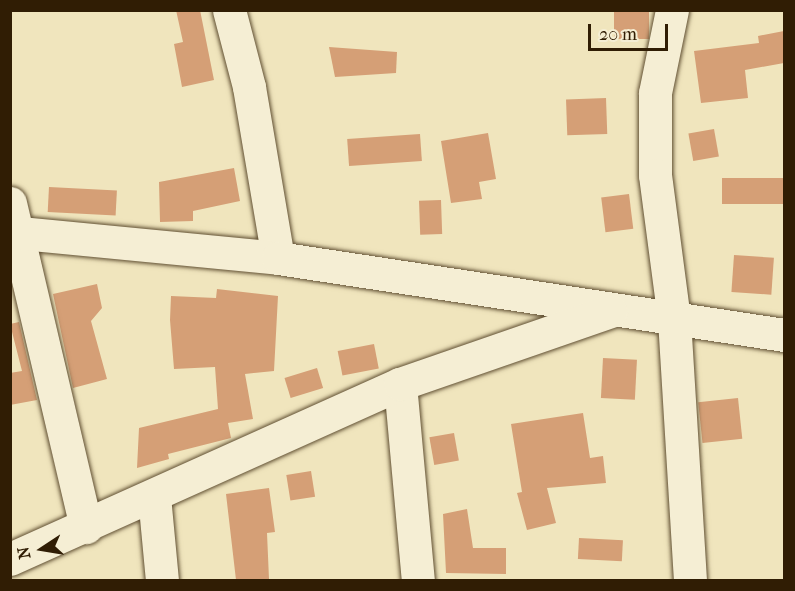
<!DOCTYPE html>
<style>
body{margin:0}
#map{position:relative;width:795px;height:591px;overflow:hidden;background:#f0e5bd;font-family:"IM FELL French Canon",serif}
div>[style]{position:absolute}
.building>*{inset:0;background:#d59f76;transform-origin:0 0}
.roads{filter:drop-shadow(0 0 2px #604f32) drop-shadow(0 0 2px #604f32)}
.minor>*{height:33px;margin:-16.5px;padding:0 16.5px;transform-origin:16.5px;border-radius:16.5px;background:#f5eed4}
span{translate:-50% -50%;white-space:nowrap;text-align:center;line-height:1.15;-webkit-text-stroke:4.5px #f5eed4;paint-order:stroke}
.frame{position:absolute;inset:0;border:12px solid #301d04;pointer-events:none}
.north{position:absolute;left:12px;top:519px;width:60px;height:60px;-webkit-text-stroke:4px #f5eed4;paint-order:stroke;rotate:258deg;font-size:16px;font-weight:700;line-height:24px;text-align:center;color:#301d04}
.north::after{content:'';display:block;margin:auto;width:21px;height:27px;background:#301d04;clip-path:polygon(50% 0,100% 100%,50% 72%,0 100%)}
.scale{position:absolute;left:588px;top:24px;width:80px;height:27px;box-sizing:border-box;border:3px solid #301d04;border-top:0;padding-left:8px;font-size:18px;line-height:21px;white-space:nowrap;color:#301d04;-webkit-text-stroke:4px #f5eed4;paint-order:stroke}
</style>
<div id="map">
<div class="building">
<i style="clip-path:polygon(176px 10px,200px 10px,214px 80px,182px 87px,174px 44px,183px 42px)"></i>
<i style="left:614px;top:10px;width:35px;height:29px"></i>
<i style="clip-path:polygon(784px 31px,784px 63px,745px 70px,748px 98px,701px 103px,694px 51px,759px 43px,758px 36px)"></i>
<i style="clip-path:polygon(329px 47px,397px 52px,396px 73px,335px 77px)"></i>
<i style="left:606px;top:98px;width:36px;height:40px;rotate:88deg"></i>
<i style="left:714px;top:129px;width:28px;height:26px;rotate:80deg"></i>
<i style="clip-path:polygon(488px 133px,496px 179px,479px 182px,482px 199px,451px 203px,441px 141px)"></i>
<i style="left:420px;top:134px;width:27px;height:73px;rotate:86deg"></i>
<i style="clip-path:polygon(234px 168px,240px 201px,193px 211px,193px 221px,160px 222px,159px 182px)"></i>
<i style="left:784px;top:178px;width:26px;height:62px;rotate:90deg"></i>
<i style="left:49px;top:187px;width:68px;height:25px;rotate:3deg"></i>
<i style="left:629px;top:194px;width:35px;height:28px;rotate:83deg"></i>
<i style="left:441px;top:200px;width:34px;height:22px;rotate:88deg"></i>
<i style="left:734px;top:255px;width:40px;height:37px;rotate:4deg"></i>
<i style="clip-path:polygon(97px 284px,102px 308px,91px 321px,107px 379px,73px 388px,53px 294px)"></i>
<i style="clip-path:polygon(217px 289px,278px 296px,274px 371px,245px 374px,253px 419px,228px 423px,231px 438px,168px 454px,169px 459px,137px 468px,139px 428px,218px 409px,215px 367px,174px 369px,170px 320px,171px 296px,216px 298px)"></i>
<i style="clip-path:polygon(19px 322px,37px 400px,10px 405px,10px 373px,22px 371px,10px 324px)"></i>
<i style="left:374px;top:344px;width:25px;height:37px;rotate:79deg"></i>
<i style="left:603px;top:358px;width:34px;height:40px;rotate:3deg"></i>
<i style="left:317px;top:368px;width:21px;height:34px;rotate:73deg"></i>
<i style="left:738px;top:398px;width:41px;height:40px;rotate:84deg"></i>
<i style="clip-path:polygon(583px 413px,590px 458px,603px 456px,606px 483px,547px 488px,556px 523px,527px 530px,517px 493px,522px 492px,511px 424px)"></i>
<i style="left:454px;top:433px;width:28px;height:25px;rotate:80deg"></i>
<i style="left:311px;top:471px;width:26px;height:25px;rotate:81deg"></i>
<i style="clip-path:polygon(269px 488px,275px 532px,267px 533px,269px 579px,236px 580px,226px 494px)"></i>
<i style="clip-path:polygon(467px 509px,473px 548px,506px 548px,506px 574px,446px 573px,443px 514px)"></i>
<i style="left:579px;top:538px;width:44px;height:21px;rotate:3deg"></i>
</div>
<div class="roads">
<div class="minor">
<i style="left:229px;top:10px;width:80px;rotate:75.4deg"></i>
<i style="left:249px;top:87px;width:173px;rotate:80.4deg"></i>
<i style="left:672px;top:10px;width:85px;rotate:101.6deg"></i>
<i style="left:655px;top:93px;width:82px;rotate:90deg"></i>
<i style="left:655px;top:175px;width:145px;rotate:82.5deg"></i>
<i style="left:674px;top:319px;width:261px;rotate:86.5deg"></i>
<i style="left:10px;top:203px;width:333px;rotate:76.8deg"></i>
<i style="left:10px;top:232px;width:269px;rotate:5.5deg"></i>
<i style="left:278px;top:258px;width:512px;rotate:8.65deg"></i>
<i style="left:400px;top:384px;width:197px;rotate:84.8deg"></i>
<i style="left:154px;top:496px;width:84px;rotate:84.6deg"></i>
<i style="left:10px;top:559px;width:427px;rotate:-24.2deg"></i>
<i style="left:400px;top:384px;width:223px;rotate:-19.1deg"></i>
</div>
</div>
<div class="frame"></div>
<div class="north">N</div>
<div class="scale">20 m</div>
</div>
